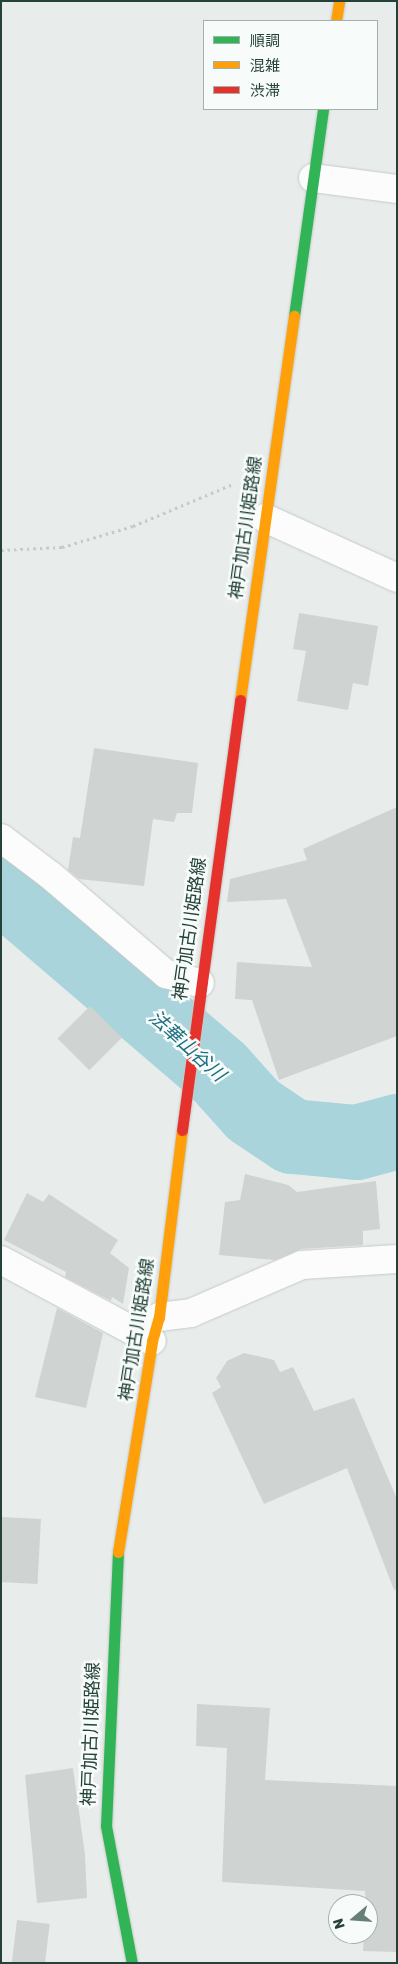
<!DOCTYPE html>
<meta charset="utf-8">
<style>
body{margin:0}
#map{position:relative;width:398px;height:1964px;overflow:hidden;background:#e8edeb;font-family:Rubik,"Noto Sans JP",sans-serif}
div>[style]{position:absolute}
.river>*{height:75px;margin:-37.5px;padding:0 37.5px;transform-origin:37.5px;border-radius:37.5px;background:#a9d4db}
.building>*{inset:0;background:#cfd4d2;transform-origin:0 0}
.path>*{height:3px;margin-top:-1.5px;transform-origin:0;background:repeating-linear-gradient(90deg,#c3ccca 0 2.5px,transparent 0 6.5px)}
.roads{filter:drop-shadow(0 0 1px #c5cac8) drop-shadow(0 0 1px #c5cac8)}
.street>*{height:28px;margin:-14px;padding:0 14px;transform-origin:14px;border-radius:14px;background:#fcfcfc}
.fast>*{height:11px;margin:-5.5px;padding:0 5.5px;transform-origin:5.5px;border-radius:5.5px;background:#30b455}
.slow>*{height:11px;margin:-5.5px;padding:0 5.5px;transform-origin:5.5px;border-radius:5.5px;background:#ff9f0a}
.jam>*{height:11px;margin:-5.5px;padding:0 5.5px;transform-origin:5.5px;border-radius:5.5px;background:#e5322d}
span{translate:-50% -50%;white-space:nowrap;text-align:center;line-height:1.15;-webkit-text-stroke:5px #f7fbf9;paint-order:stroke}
.street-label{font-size:18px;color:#24423a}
.water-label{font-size:19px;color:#1c6f80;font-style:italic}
.frame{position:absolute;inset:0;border:2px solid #24423a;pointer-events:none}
.legend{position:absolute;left:203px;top:20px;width:175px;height:90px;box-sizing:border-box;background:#f7fbf9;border:1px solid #a3b1ad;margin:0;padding:6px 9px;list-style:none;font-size:15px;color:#24423a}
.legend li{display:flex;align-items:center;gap:10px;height:25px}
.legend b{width:25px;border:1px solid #a3b1ad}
.north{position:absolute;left:328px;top:1894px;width:50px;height:50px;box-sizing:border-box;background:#f7fbf9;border:1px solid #a3b1ad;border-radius:50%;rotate:252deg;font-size:14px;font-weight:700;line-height:20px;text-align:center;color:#24423a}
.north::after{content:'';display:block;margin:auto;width:18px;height:22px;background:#697e78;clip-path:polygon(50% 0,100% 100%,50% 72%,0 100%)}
</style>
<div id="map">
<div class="river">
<i style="left:1px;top:885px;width:286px;rotate:40.6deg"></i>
<i style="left:218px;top:1071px;width:52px;rotate:48.1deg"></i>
<i style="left:253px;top:1110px;width:47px;rotate:33.7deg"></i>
<i style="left:292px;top:1136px;width:64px;rotate:5.4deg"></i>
<i style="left:356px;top:1142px;width:42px;rotate:-15deg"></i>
</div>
<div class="building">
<i style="clip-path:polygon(299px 613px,378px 626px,368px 686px,353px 683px,348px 710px,297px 701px,306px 651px,293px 649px)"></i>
<i style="clip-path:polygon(94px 748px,198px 763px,192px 813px,177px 813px,174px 822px,153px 819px,144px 886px,79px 879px,68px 870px,73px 837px,80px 838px)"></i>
<i style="clip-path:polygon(397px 807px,397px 1036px,279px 1080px,252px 1000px,235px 999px,237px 962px,312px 967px,286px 899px,227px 902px,230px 879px,307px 860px,303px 849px)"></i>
<i style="left:90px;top:1006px;width:45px;height:46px;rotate:45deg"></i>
<i style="clip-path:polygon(245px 1174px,288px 1185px,297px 1192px,376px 1181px,380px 1229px,363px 1231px,363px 1245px,301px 1249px,275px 1260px,219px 1255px,225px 1202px,240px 1200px)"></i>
<i style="clip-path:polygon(27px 1193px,43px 1202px,49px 1194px,118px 1240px,110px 1253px,129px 1268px,123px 1304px,112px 1297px,111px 1301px,65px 1277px,66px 1272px,4px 1240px)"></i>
<i style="clip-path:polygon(57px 1308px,103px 1333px,86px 1408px,35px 1397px)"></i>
<i style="clip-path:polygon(244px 1353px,274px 1360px,280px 1372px,293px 1367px,314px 1411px,354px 1398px,397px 1499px,397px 1589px,394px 1590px,347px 1468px,264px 1504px,212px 1393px,221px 1387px,216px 1378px,227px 1361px)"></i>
<i style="left:1px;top:1517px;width:40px;height:65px;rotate:3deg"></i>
<i style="clip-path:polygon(197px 1704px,270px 1708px,265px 1780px,397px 1786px,397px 1952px,363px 1951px,364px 1934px,368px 1934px,365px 1891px,222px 1882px,227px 1748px,196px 1746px)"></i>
<i style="clip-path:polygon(73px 1768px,85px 1855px,87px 1898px,37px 1903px,25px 1775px)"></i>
<i style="left:17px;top:1920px;width:33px;height:43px;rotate:7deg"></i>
</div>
<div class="path">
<i style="left:1px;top:550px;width:61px;rotate:-2.8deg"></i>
<i style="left:62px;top:547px;width:74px;rotate:-16.5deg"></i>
<i style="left:133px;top:526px;width:108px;rotate:-22.8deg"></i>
</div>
<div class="roads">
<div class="street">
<i style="left:313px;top:178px;width:85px;rotate:7.5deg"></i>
<i style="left:265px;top:518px;width:145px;rotate:24.4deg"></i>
<i style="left:1px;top:838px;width:61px;rotate:37.1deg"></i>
<i style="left:50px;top:875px;width:153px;rotate:40.5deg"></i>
<i style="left:166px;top:974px;width:35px;rotate:15deg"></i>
<i style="left:1px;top:1260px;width:171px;rotate:28.2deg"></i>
<i style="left:159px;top:1317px;width:32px;rotate:-7deg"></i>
<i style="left:191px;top:1313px;width:121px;rotate:-23.4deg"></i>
<i style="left:302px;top:1265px;width:95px;rotate:-3.6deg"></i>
</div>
<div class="fast">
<i style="left:294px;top:316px;width:209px;rotate:-82deg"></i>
<i style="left:118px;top:1552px;width:274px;rotate:92.5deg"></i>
<i style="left:106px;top:1826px;width:139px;rotate:79.3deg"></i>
</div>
<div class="slow">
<i style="left:336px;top:21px;width:20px;rotate:-81deg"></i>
<i style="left:240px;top:700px;width:388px;rotate:-82deg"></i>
<i style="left:118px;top:1552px;width:214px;rotate:-80.8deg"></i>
<i style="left:152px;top:1341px;width:25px;rotate:-74deg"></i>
<i style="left:159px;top:1317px;width:188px;rotate:-83deg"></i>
</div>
<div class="jam">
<i style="left:182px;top:1130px;width:434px;rotate:-82.3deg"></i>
</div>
</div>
<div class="street-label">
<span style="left:246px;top:528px;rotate:-82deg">神戸加古川姫路線</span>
<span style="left:190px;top:929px;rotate:-82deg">神戸加古川姫路線</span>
<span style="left:137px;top:1330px;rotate:-81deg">神戸加古川姫路線</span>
<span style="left:91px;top:1734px;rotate:-88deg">神戸加古川姫路線</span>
</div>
<div class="water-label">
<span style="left:187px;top:1046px;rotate:42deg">法華山谷川</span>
</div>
<div class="frame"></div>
<ul class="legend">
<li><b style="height:6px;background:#30b455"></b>順調</li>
<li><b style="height:6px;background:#ff9f0a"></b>混雑</li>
<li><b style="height:6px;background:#e5322d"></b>渋滞</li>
</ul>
<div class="north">N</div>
</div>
